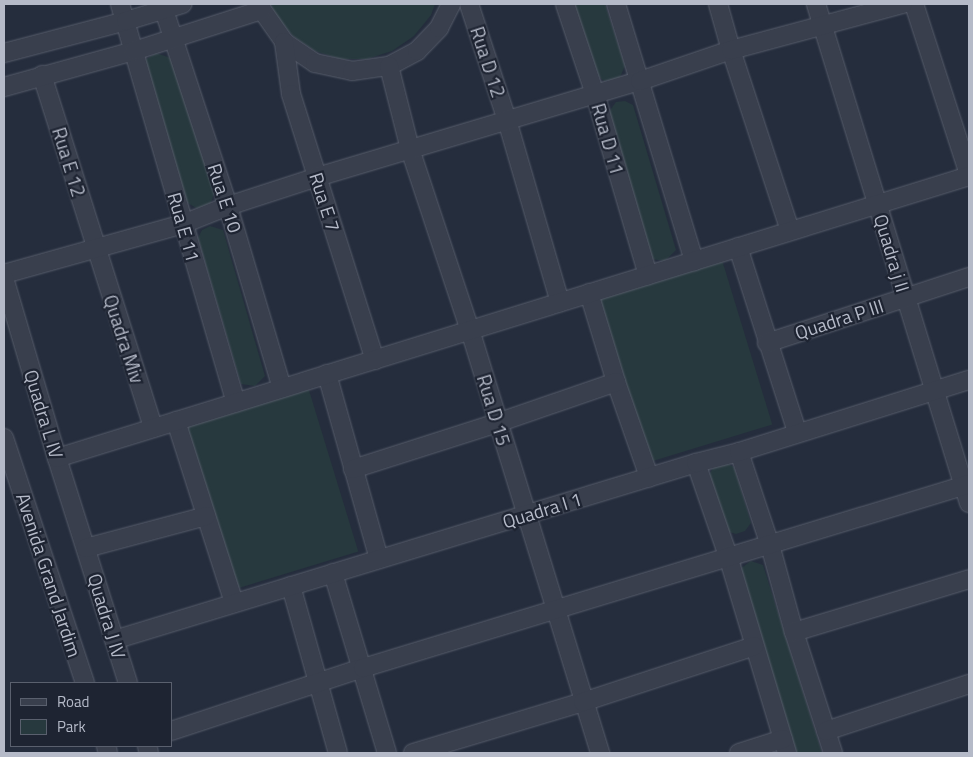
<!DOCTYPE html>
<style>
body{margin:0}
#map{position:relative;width:973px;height:757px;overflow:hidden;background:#252d3d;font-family:"Titillium Web",sans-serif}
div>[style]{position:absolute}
.green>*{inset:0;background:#27393e;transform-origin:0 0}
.roads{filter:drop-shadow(0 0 1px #575d6b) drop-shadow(0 0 1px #575d6b)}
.street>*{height:18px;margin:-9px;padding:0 9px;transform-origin:9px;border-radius:9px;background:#393f4d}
span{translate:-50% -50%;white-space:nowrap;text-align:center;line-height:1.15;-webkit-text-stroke:4.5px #1e2432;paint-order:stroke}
.street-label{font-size:19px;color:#b5bac8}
.frame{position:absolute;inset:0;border:5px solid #b5bac8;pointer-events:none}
.legend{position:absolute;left:10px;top:682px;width:162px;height:65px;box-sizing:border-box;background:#1e2432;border:1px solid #5a606e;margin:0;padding:6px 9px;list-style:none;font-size:15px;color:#b5bac8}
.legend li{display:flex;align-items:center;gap:10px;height:25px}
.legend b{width:25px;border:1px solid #5a606e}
</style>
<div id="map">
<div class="green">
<i style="clip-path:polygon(271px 4px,435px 4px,431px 15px,414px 36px,392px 51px,367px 59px,340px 59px,315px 51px,293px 36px,276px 16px)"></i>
<i style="clip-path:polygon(574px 4px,605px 4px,625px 66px,619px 79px,604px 81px,597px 75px)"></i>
<i style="clip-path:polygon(156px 53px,171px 58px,214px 193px,211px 203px,198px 209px,186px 202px,143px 61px)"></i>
<i style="clip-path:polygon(625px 101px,633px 105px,676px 250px,665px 261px,651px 259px,608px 113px,616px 102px)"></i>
<i style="clip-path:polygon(210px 226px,223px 230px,265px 376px,255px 386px,241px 384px,198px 238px,202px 230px)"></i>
<i style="left:722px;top:260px;width:172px;height:130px;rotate:73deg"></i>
<i style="left:308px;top:387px;width:172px;height:131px;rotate:73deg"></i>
<i style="clip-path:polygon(726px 463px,734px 467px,751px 523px,745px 531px,736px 534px,726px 531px,709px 475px,714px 467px)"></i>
<i style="clip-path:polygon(751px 561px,763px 565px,822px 753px,795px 753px,740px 569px)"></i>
</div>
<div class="roads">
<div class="street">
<i style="left:120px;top:4px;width:415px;rotate:73.8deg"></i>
<i style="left:162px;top:4px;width:213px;rotate:71.9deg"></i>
<i style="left:228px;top:206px;width:190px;rotate:73.5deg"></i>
<i style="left:260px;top:4px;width:6px;rotate:72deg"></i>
<i style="left:262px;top:10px;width:39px;rotate:55deg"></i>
<i style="left:284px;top:42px;width:37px;rotate:34deg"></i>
<i style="left:315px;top:63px;width:38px;rotate:12deg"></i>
<i style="left:352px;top:71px;width:37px;rotate:-8deg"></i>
<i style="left:389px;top:66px;width:32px;rotate:-28deg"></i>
<i style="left:417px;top:51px;width:32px;rotate:-46deg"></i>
<i style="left:439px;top:28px;width:27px;rotate:-63deg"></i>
<i style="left:469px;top:4px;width:122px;rotate:71.9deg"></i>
<i style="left:507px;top:120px;width:190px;rotate:73.8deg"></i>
<i style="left:565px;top:4px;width:95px;rotate:71.6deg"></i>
<i style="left:595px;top:94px;width:189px;rotate:73.7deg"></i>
<i style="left:616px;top:4px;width:269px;rotate:73.1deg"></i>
<i style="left:718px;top:4px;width:48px;rotate:74.2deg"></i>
<i style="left:731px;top:50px;width:190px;rotate:71.9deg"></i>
<i style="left:816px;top:4px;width:522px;rotate:72.95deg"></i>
<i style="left:914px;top:4px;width:179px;rotate:72.1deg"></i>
<i style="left:284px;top:42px;width:52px;rotate:82.3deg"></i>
<i style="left:291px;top:94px;width:279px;rotate:72.5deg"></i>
<i style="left:4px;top:53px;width:126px;rotate:-14.7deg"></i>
<i style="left:126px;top:21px;width:59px;rotate:-16.9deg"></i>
<i style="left:389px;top:66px;width:86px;rotate:75.8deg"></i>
<i style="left:410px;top:149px;width:191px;rotate:71.7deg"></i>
<i style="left:470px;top:330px;width:443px;rotate:72.9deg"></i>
<i style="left:42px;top:75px;width:370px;rotate:72.5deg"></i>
<i style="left:4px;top:87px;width:135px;rotate:-15.5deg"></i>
<i style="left:134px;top:51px;width:134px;rotate:-17.8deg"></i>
<i style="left:738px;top:247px;width:194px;rotate:72.3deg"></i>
<i style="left:4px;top:274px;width:186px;rotate:-15.6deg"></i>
<i style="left:183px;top:224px;width:48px;rotate:-21.8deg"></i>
<i style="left:228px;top:206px;width:94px;rotate:-18deg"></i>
<i style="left:317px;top:177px;width:337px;rotate:-16.6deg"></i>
<i style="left:640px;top:81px;width:96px;rotate:-18.8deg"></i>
<i style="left:731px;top:50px;width:178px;rotate:-15deg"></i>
<i style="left:4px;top:278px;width:188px;rotate:73.6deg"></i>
<i style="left:57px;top:458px;width:236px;rotate:72.5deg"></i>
<i style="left:589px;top:293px;width:93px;rotate:73.1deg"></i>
<i style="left:616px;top:382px;width:101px;rotate:70.8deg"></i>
<i style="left:767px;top:343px;width:213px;rotate:-18.1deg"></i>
<i style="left:327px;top:374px;width:192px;rotate:74.3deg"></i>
<i style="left:176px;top:421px;width:191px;rotate:72.3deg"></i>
<i style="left:4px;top:438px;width:258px;rotate:71.7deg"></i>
<i style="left:739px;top:452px;width:98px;rotate:71.6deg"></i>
<i style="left:770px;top:545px;width:90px;rotate:74.6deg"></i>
<i style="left:794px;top:632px;width:127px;rotate:72.1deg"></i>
<i style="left:57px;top:458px;width:955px;rotate:-17.18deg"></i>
<i style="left:696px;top:463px;width:98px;rotate:71deg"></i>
<i style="left:728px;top:556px;width:206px;rotate:73.3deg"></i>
<i style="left:353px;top:469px;width:151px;rotate:-17.7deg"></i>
<i style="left:497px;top:423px;width:126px;rotate:-19deg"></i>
<i style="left:86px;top:548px;width:124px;rotate:-14.9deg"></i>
<i style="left:333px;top:573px;width:188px;rotate:73.3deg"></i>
<i style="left:291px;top:586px;width:173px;rotate:74.3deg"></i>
<i style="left:794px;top:632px;width:183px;rotate:-16.8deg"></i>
<i style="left:114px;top:640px;width:608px;rotate:-16.92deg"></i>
<i style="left:696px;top:463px;width:44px;rotate:-14.3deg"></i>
<i style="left:739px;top:452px;width:241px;rotate:-17.4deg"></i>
<i style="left:171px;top:731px;width:202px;rotate:-18.2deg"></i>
<i style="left:363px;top:668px;width:633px;rotate:-16.89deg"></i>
<i style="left:826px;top:731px;width:151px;rotate:-18.2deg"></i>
<i style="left:106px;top:746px;width:7px;rotate:74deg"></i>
<i style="left:147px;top:746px;width:7px;rotate:74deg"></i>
<i style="left:413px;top:753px;width:177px;rotate:-16.7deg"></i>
<i style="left:583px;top:702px;width:180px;rotate:-18.1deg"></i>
<i style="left:739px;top:753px;width:46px;rotate:-17.7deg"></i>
</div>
</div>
<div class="street-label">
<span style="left:488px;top:62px;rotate:72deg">Rua D 12</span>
<span style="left:608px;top:139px;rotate:74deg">Rua D 11</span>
<span style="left:69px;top:162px;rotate:73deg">Rua E 12</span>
<span style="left:225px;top:198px;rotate:72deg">Rua E 10</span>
<span style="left:325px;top:202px;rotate:72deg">Rua E 7</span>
<span style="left:184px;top:227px;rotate:74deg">Rua E 11</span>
<span style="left:892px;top:253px;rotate:73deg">Quadra j II</span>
<span style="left:839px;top:319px;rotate:-18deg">Quadra P III</span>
<span style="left:124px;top:339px;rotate:72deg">Quadra Miv</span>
<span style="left:494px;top:410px;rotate:73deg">Rua D 15</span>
<span style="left:44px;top:414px;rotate:73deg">Quadra L IV</span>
<span style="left:542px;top:510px;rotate:-17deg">Quadra I 1</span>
<span style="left:49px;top:575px;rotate:72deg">Avenida Grand Jardim</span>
<span style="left:107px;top:616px;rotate:73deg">Quadra J IV</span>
</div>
<div class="frame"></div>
<ul class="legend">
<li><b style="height:6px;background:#393f4d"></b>Road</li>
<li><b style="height:14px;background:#27393e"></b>Park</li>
</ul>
</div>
